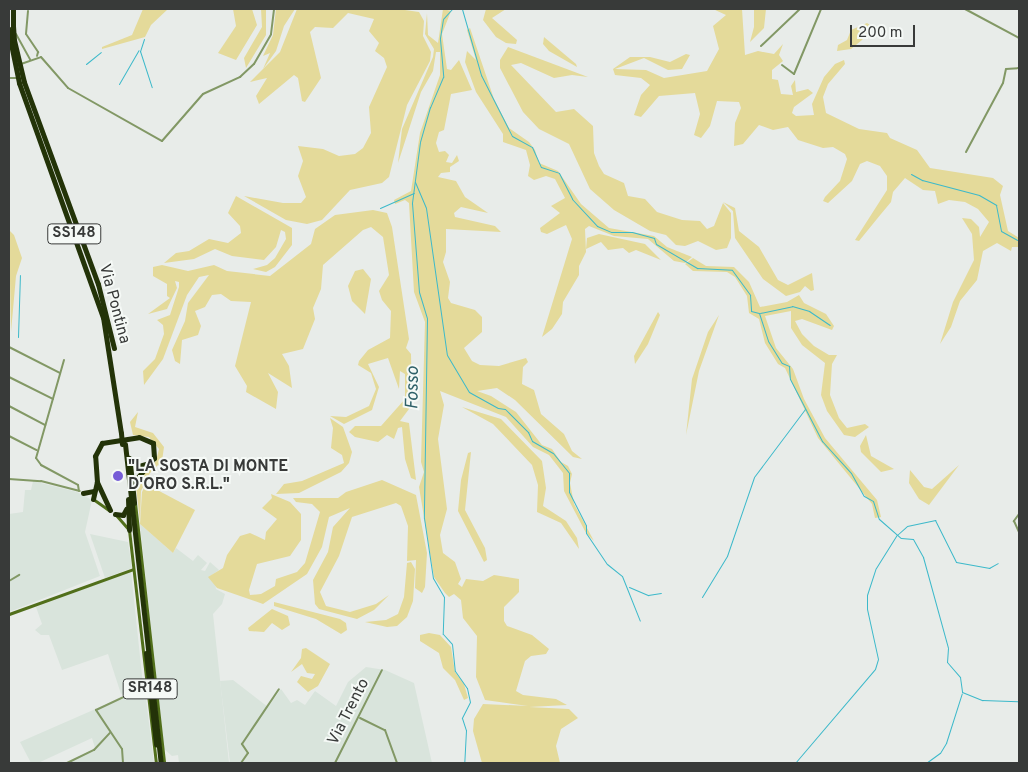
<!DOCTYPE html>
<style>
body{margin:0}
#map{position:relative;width:1028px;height:772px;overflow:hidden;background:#e8ece9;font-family:Overpass,sans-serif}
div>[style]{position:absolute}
.built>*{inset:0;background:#d9e4dc}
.green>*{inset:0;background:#e4da9a}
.stream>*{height:1px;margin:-0.5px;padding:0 0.5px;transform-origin:0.5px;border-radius:0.5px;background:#3cb9ca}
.street>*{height:2px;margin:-1px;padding:0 1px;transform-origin:1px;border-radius:1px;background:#829865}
.secondary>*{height:3px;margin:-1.5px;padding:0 1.5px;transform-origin:1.5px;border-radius:1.5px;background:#516f1b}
.highway>*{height:5px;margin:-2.5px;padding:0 2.5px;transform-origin:2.5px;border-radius:2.5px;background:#233308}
.highway-bridge>*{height:5px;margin:-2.5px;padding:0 2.5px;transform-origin:2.5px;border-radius:2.5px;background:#233308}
.dots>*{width:14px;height:14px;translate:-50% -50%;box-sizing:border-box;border:2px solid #f5f9f6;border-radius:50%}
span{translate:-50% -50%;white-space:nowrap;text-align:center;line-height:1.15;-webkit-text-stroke:4px #f5f9f6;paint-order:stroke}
.shield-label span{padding:1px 4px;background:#f5f9f6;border:1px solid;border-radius:4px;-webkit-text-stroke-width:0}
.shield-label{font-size:15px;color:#383a39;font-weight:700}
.street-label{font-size:16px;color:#383a39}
.poi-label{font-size:16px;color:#383a39;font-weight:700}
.left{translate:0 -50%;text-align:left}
.water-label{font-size:18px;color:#2e6068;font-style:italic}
.frame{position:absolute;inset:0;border:10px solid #383a39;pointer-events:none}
.scale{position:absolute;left:850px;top:25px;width:65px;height:22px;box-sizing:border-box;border:2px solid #383a39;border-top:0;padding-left:6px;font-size:15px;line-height:18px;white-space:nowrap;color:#383a39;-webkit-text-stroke:4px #f5f9f6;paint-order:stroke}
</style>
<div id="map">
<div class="built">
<i style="clip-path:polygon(33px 481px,77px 492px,92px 500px,85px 532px,100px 576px,9px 612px,9px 514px,23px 512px,25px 490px,31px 490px)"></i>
<i style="clip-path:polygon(140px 524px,173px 553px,176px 548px,193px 561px,198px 555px,207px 563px,201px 570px,205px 571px,210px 562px,219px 570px,209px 577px,215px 583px,216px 589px,225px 594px,222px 604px,213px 614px,229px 763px,179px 763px,178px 755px,172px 756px,164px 749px)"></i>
<i style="clip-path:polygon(90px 534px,128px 542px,132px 568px,105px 578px)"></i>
<i style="clip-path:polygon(131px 571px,143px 685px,121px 694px,108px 654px,62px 670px,49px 635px,41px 635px,35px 630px,42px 624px,36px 607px)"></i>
<i style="clip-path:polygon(366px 667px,385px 670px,414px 683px,432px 763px,230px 763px,220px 681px,233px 680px,268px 707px,281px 689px,291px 703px,297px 700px,305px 705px,315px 691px,336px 706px,348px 682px)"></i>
<i style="clip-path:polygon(139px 690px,144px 700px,146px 699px,154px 763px,67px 763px,95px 748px,92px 738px,38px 763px,31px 763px,20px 742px)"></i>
</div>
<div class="green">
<i style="clip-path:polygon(143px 9px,168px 9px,151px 25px,145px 37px,102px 49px,102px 47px,132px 35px)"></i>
<i style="clip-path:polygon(233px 9px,252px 9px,257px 25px,236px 60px,218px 53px,236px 26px)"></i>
<i style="clip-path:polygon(261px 9px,266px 9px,266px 35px,246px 68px,244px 58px,262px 27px)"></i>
<i style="clip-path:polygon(276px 9px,295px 9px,284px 26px,276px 51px,263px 69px,270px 53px,263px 56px,273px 35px)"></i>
<i style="clip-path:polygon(297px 9px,398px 9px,419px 12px,424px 21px,423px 36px,431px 52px,430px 61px,407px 105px,389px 177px,382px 183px,350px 190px,322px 220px,307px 224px,286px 220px,244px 196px,283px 203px,301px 203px,306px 197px,298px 176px,303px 161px,298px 146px,323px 149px,339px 156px,355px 154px,363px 148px,371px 133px,369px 107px,387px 67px,384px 58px,375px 51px,379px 43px,369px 31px,374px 19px,348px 13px,333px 28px,315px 27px,310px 32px,321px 78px,305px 102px,302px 101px,298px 78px,294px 75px,259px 104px,256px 96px,267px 78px,250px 82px,280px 52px)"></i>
<i style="clip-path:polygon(443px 9px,451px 11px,442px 34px,447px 69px,451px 70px,459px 60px,472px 90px,451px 94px,444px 130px,439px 132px,436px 143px,439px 152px,445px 151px,449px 155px,446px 162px,452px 163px,457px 155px,459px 161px,450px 167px,450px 172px,441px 173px,438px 177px,456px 181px,465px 197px,488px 213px,461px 207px,454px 213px,455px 217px,495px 226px,501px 232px,446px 229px,446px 252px,443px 262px,450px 282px,448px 298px,451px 303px,475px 310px,482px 317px,482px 332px,464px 348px,472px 361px,480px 365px,499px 366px,526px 358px,528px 362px,523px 367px,522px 384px,534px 390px,541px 414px,564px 434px,572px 451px,582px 459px,573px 457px,515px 400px,497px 388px,477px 391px,491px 396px,516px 412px,542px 445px,552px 449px,561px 462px,568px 466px,572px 474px,570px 483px,574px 504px,594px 541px,586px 533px,564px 491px,563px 473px,549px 455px,533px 447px,506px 417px,440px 391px,444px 405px,438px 439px,447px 509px,440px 535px,443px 553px,455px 562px,461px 579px,458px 584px,462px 587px,466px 579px,483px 581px,494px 575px,519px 579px,519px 592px,504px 607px,504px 621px,507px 626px,532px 635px,549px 649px,546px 654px,531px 656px,525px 661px,516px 691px,523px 695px,556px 699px,567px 705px,529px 707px,569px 709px,578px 718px,561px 729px,556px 746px,560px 763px,482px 763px,473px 731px,474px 719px,483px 704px,528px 706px,485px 700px,476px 677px,477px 636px,463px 618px,461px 600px,454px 594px,449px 597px,445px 593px,434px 577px,419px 487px,424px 472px,421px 462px,425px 322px,414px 292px,409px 203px,405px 200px,395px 204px,394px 200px,411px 191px,420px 133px,440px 75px,440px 52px,436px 52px,433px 71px,421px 92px,398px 163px,402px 129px,433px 57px,434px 49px,425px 34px,427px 13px,428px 35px,438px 43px)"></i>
<i style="clip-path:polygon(486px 9px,506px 9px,492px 18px,517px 40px,516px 44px,506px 43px,496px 37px,483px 20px)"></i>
<i style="clip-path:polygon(713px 9px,742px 9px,745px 55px,758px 51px,774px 54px,783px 44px,779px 55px,783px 61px,772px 70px,772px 79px,778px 80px,781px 94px,793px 95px,791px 86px,795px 80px,796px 92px,808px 89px,813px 93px,794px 107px,792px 113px,796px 116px,814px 115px,812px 104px,824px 77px,835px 64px,844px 60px,845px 64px,828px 84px,823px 97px,826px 113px,859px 129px,887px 133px,890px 138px,917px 150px,930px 168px,993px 178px,1003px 186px,1000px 195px,1008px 231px,1019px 238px,1019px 247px,1012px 247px,1011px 251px,997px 243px,983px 251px,977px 280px,960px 301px,951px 327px,940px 344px,953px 302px,974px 260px,972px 234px,962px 218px,971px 219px,979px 227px,980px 237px,989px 222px,978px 209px,965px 202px,949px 200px,938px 204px,935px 191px,923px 190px,905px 178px,893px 192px,891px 202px,881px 214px,859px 241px,855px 240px,887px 190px,887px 176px,880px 166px,867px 161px,860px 164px,852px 181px,828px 203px,823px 201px,825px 197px,840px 181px,847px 159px,845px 154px,833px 147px,823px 148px,798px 140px,788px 127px,773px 130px,759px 125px,743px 144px,734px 146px,735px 123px,741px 108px,739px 102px,717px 101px,710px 126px,701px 138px,694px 135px,700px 114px,695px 93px,659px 96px,641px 117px,634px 115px,641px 95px,650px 85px,641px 78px,615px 75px,613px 69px,630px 57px,650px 57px,670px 62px,686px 54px,690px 55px,682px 69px,668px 70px,644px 58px,615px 69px,646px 70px,664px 78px,707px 71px,719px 49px,713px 26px,726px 15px)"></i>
<i style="clip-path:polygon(754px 9px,766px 9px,764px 28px,750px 42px,754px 27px)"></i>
<i style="clip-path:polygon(867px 23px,870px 25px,869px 30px,862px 40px,851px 49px,837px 51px,838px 45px,847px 40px,851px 30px)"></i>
<i style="clip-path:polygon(470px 28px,494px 99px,509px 128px,529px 142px,535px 150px,539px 163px,558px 171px,581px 204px,609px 228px,654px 236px,667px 247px,692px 257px,685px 263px,674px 261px,648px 239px,614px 236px,589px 226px,585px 229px,586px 252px,579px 266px,579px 275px,563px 302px,562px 314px,552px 329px,542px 337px,572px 239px,566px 225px,547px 234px,541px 232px,540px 228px,560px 213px,551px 206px,565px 198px,555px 179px,546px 176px,534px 180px,528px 176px,530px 165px,526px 150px,503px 142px,503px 134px,476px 92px,465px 62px,467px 51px,476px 60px,467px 30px)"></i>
<i style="clip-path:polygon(544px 37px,576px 64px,577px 67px,549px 51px,543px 44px)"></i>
<i style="clip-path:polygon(508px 47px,588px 77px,572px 75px,554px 78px,521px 63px,511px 65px,556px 112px,574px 109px,593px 126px,594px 153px,599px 166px,604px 174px,624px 183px,628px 196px,645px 199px,657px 212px,682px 220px,700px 221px,707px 229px,714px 226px,723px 203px,731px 213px,731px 238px,727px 248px,716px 250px,698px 241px,685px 246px,676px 245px,666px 235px,650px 231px,614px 210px,590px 189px,569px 144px,539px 129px,523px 112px,500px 68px,500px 60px)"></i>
<i style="clip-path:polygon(236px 196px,292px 228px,292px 245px,275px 267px,266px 272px,253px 269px,267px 265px,275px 258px,286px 239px,285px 232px,281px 230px,276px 247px,264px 260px,232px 256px,215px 249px,194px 259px,164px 263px,176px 253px,189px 251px,209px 239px,228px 243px,241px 233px,240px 226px,228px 213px)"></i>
<i style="clip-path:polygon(723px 202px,735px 208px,739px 231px,759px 247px,778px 280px,788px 285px,812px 273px,814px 290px,811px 291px,805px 286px,800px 292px,786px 296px,763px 279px,735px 238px,733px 211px)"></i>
<i style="clip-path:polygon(373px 210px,387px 213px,392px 227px,409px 339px,406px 348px,411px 354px,412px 405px,400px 421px,409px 423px,416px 480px,411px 478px,405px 459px,402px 427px,398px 428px,394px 439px,387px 435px,378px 442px,355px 437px,349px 432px,355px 426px,381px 426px,405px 399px,405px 374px,400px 371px,399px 389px,388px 358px,368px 364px,379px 387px,372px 410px,344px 424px,330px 416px,346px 417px,369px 406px,376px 389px,371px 373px,358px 365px,359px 361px,368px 350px,390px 338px,391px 311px,382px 300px,379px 291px,389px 275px,383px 237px,371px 227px,363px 230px,323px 265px,321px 289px,313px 308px,315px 319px,303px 349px,282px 354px,289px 366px,292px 388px,268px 373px,278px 392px,276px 409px,246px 392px,247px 386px,235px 366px,251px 302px,231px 301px,221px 294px,212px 295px,205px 307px,195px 311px,201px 326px,198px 335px,182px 340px,180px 364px,175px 361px,172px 350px,185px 321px,188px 303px,209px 275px,199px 277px,187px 295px,163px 359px,144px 385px,143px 371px,155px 359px,164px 334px,163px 325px,157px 320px,170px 315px,179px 287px,179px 282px,175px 281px,177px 288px,167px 309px,148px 314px,170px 298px,167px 296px,167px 284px,153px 276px,153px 267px,162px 265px,188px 271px,214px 265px,227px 271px,270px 276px,311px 244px,315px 229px,335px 215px)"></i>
<i style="clip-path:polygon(9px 230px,14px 235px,22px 258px,16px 276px,11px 332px)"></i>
<i style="clip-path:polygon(599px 234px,645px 244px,661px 260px,636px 250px,629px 253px,623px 248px,608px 250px,601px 242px,586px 249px,587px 238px)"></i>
<i style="clip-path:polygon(693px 258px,706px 266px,734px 267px,749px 282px,760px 307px,787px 302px,799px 295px,804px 303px,826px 314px,834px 326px,832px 330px,802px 319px,795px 321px,802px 334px,814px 346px,829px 355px,837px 355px,832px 364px,830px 395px,839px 418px,847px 428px,865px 424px,869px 427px,855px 437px,844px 435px,827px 411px,821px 395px,825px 363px,802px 345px,791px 328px,791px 311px,765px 316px,776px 348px,793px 369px,804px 399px,825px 438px,877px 500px,881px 517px,875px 518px,872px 504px,818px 438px,785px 368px,778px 364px,765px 343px,759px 319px,749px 313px,747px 296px,735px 277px,727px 272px,693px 271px,685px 264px)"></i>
<i style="clip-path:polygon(363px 269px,371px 279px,365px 314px,352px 301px,348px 286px,355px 271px)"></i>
<i style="clip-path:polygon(658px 312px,660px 315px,648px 344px,635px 364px,634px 356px)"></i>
<i style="clip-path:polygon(719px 315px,699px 371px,686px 435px,692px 379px,708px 332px)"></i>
<i style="clip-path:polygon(462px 407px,501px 419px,542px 461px,546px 488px,543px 506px,566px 521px,577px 538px,579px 549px,561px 523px,537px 512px,538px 485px,532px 465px,493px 424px)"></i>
<i style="clip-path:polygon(138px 412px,135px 427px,153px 433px,164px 447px,162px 461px,150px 473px,141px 491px,140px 521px,136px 487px,140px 476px,156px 461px,159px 449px,149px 437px,133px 435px,130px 422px)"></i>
<i style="clip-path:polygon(330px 418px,343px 427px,352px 452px,349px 463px,341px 472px,299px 493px,276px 494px,284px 484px,302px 481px,344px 463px,342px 455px,331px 448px,333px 428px)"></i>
<i style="clip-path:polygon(866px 435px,871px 456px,894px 469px,881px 472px,861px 452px,860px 446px)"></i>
<i style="clip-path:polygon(471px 452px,465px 510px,485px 548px,487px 560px,484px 562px,458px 511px,461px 480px,468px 453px)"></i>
<i style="clip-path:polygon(959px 465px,929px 505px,919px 499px,909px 483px,910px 470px,924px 487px,932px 489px)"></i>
<i style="clip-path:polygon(382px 480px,416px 495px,427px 553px,425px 587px,422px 593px,415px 588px,416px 560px,407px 561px,408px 526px,401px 506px,396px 503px,352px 517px,339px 556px,320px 592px,326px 606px,350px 612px,376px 604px,389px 595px,374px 610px,357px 619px,319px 609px,315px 604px,313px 580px,328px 552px,333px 527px,350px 508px,329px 517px,322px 547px,307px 574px,263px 604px,217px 588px,208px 577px,223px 568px,227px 555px,240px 536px,250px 533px,265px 540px,266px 532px,277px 519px,262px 508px,272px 498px,271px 494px,290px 502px,301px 514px,301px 540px,290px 556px,257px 564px,249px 590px,250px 595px,261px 594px,275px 586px,276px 579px,297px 572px,305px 563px,320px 512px,312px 504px,296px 502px,293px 498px,338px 498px,346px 492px)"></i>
<i style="clip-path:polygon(146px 484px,195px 510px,173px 553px,140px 524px,142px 492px)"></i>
<i style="clip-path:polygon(411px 562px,415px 569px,413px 601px,407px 617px,397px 626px,387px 627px,365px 622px,386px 620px,398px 614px,404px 597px,407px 563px)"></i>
<i style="clip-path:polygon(274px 602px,340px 619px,346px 623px,347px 630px,341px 634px,316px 619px,274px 606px)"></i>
<i style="clip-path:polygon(272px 609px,288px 616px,290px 625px,282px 630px,272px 623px,264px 632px,249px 631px,248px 628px)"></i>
<i style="clip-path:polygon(429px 633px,440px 635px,451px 647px,455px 672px,464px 684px,468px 698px,464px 700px,455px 680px,443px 668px,439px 653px,420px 641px,420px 635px)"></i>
<i style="clip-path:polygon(306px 648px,330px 664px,318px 686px,308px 692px,297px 682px,301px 676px,312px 679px,315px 674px,307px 673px,302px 664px,291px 672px,301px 658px,302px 649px)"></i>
</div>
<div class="stream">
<i style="left:452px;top:9px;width:13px;rotate:132deg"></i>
<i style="left:443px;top:19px;width:20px;rotate:99deg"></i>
<i style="left:440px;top:39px;width:38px;rotate:85deg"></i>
<i style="left:443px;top:77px;width:33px;rotate:113deg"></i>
<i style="left:430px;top:107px;width:36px;rotate:106deg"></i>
<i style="left:420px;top:142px;width:62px;rotate:97.5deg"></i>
<i style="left:412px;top:203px;width:89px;rotate:85.5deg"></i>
<i style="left:419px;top:292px;width:27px;rotate:73deg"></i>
<i style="left:427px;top:318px;width:200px;rotate:90.9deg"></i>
<i style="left:424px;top:518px;width:61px;rotate:81.5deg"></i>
<i style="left:433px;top:578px;width:22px;rotate:60deg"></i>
<i style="left:444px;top:597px;width:37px;rotate:92deg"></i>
<i style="left:443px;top:634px;width:13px;rotate:48deg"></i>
<i style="left:452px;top:644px;width:27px;rotate:84deg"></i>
<i style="left:455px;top:671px;width:21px;rotate:55deg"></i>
<i style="left:467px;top:688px;width:14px;rotate:78deg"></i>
<i style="left:470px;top:702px;width:18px;rotate:117deg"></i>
<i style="left:462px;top:718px;width:13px;rotate:72deg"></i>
<i style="left:466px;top:730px;width:33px;rotate:93deg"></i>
<i style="left:462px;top:9px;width:69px;rotate:73.9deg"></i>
<i style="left:481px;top:75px;width:68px;rotate:63.1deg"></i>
<i style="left:512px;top:136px;width:23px;rotate:29deg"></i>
<i style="left:532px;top:147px;width:22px;rotate:66deg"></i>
<i style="left:541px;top:167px;width:19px;rotate:18deg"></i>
<i style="left:559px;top:173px;width:29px;rotate:63deg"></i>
<i style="left:572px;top:199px;width:37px;rotate:47deg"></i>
<i style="left:597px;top:226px;width:15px;rotate:23deg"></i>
<i style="left:611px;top:232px;width:21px"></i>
<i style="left:632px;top:232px;width:23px;rotate:15deg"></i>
<i style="left:654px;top:238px;width:6px;rotate:72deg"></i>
<i style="left:656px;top:244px;width:48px;rotate:30.3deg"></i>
<i style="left:697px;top:268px;width:35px;rotate:3deg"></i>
<i style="left:732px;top:270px;width:31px;rotate:54deg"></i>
<i style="left:750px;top:295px;width:16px;rotate:86deg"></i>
<i style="left:751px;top:311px;width:8px;rotate:14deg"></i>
<i style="left:144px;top:39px;width:13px;rotate:108deg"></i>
<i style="left:140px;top:51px;width:38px;rotate:72deg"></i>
<i style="left:86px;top:64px;width:19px;rotate:-39deg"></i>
<i style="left:119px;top:84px;width:39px;rotate:-60deg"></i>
<i style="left:911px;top:174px;width:13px;rotate:29deg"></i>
<i style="left:922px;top:180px;width:59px;rotate:14.7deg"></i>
<i style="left:979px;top:195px;width:20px;rotate:30deg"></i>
<i style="left:996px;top:205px;width:26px;rotate:79deg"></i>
<i style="left:1001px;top:231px;width:21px;rotate:29deg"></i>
<i style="left:415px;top:182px;width:28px;rotate:67deg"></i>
<i style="left:426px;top:208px;width:148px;rotate:81.9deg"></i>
<i style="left:447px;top:355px;width:43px;rotate:59.3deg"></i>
<i style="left:469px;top:392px;width:33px;rotate:29deg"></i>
<i style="left:498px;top:408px;width:7px;rotate:8deg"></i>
<i style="left:505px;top:409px;width:33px;rotate:45deg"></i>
<i style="left:528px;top:432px;width:10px;rotate:66deg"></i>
<i style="left:532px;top:441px;width:24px;rotate:30deg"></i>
<i style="left:553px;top:453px;width:26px;rotate:51deg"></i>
<i style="left:569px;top:473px;width:19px;rotate:90deg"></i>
<i style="left:569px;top:492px;width:37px;rotate:63deg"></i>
<i style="left:586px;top:525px;width:8px;rotate:90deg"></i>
<i style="left:586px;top:533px;width:37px;rotate:56deg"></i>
<i style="left:607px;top:564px;width:19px;rotate:39deg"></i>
<i style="left:622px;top:576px;width:48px;rotate:68.2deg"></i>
<i style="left:380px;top:208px;width:37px;rotate:-24deg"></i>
<i style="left:759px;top:313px;width:29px;rotate:72deg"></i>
<i style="left:768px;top:341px;width:26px;rotate:58deg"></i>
<i style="left:782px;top:363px;width:8px;rotate:23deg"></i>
<i style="left:789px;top:366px;width:13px;rotate:86deg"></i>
<i style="left:790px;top:379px;width:70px;rotate:62.7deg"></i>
<i style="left:822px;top:441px;width:43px;rotate:47.8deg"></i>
<i style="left:851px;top:473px;width:26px;rotate:61deg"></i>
<i style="left:864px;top:496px;width:10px;rotate:29deg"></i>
<i style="left:873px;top:501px;width:19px;rotate:72deg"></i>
<i style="left:879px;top:519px;width:29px;rotate:41deg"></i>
<i style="left:901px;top:538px;width:12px;rotate:5deg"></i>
<i style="left:913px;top:539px;width:21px;rotate:61deg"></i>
<i style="left:923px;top:557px;width:94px;rotate:74.6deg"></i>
<i style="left:948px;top:648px;width:14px;rotate:94deg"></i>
<i style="left:947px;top:662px;width:20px;rotate:49deg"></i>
<i style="left:960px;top:677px;width:15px;rotate:82deg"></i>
<i style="left:962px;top:692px;width:22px;rotate:22deg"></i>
<i style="left:982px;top:700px;width:37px;rotate:2deg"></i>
<i style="left:760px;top:313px;width:33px;rotate:-12deg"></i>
<i style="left:792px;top:306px;width:18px;rotate:16deg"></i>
<i style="left:809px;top:311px;width:25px;rotate:34deg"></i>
<i style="left:18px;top:337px;width:62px;rotate:-88.2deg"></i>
<i style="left:629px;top:587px;width:21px;rotate:23deg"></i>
<i style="left:648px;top:595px;width:13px;rotate:-9deg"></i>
<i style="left:702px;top:597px;width:48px;rotate:-58.6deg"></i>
<i style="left:727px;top:556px;width:83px;rotate:-71.1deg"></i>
<i style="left:754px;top:477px;width:85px;rotate:-53.1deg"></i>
<i style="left:795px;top:763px;width:123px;rotate:-49.6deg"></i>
<i style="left:875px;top:669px;width:10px;rotate:-73deg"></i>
<i style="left:878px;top:659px;width:51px;rotate:-102.4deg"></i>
<i style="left:867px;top:609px;width:14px;rotate:-90deg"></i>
<i style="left:867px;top:595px;width:28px;rotate:-72deg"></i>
<i style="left:876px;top:568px;width:39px;rotate:-58deg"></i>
<i style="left:897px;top:535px;width:13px;rotate:-42deg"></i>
<i style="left:907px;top:526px;width:29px;rotate:-12deg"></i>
<i style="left:935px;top:520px;width:47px;rotate:63.4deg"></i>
<i style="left:956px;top:562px;width:34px;rotate:10deg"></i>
<i style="left:989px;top:568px;width:10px;rotate:-29deg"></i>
<i style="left:926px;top:763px;width:17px;rotate:-36deg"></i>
<i style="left:940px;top:753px;width:12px;rotate:-59deg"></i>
<i style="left:946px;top:743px;width:52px;rotate:-72.3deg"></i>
</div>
<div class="street">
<i style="left:965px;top:9px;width:61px;rotate:28.2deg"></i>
<i style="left:28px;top:11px;width:23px;rotate:95deg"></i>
<i style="left:26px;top:34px;width:22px;rotate:56deg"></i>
<i style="left:38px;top:52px;width:4px;rotate:104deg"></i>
<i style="left:16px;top:34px;width:29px;rotate:61deg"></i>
<i style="left:761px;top:46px;width:54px;rotate:-43.5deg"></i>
<i style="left:9px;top:64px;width:4px;rotate:90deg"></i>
<i style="left:21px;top:64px;width:21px;rotate:-19deg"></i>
<i style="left:41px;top:57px;width:41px;rotate:48.9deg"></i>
<i style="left:68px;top:88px;width:108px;rotate:29.4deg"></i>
<i style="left:162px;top:141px;width:62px;rotate:-48.9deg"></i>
<i style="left:203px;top:94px;width:41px;rotate:-24.7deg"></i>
<i style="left:240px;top:77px;width:19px;rotate:-43deg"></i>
<i style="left:254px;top:64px;width:34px;rotate:-60deg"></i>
<i style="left:271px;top:34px;width:25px;rotate:-83deg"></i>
<i style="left:782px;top:65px;width:15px;rotate:37deg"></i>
<i style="left:794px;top:74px;width:70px;rotate:-67.4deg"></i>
<i style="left:9px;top:78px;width:7px"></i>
<i style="left:966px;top:152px;width:78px;rotate:-61.8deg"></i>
<i style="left:1003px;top:83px;width:14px;rotate:-78deg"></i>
<i style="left:1006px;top:69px;width:13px;rotate:-4deg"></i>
<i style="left:9px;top:347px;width:57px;rotate:27deg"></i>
<i style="left:64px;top:360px;width:102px;rotate:105.9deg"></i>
<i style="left:36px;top:458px;width:9px;rotate:54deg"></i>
<i style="left:41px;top:465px;width:42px;rotate:28.4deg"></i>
<i style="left:78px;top:485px;width:6px;rotate:81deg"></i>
<i style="left:9px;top:377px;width:49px;rotate:26.6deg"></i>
<i style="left:9px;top:406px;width:41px;rotate:27.8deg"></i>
<i style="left:9px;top:436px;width:31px;rotate:27deg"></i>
<i style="left:9px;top:479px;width:32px;rotate:4deg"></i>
<i style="left:41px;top:481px;width:40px;rotate:14.4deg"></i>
<i style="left:1019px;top:514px;width:9px;rotate:126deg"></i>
<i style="left:1014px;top:521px;width:12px;rotate:66deg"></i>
<i style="left:9px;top:581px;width:12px;rotate:-31deg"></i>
<i style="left:360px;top:718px;width:28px;rotate:26deg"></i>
<i style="left:385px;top:730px;width:35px;rotate:70deg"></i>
<i style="left:67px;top:763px;width:30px;rotate:-26deg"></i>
<i style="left:94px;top:750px;width:23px;rotate:-47deg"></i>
<i style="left:123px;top:763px;width:14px;rotate:-94deg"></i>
<i style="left:122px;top:749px;width:47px;rotate:-123.7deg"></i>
<i style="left:96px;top:710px;width:56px;rotate:-25.2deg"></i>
<i style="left:241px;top:763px;width:12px;rotate:-55deg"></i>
<i style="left:248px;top:753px;width:11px;rotate:-124deg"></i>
<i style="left:242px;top:744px;width:66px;rotate:-56.1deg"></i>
<i style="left:335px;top:763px;width:104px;rotate:-63.2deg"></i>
</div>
<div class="secondary">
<i style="left:93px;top:499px;width:19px;rotate:35deg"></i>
<i style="left:135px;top:503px;width:262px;rotate:83.6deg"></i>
<i style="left:116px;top:515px;width:20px;rotate:49deg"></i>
<i style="left:129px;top:530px;width:235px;rotate:83.4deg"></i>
<i style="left:9px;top:614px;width:132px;rotate:-19.9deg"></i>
</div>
<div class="highway">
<i style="left:13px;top:26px;width:17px;rotate:-90deg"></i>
<i style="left:10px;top:39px;width:45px;rotate:78.4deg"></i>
<i style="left:19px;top:83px;width:249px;rotate:70.3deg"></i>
<i style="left:103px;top:317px;width:117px;rotate:81.2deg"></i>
<i style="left:14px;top:40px;width:43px;rotate:76.6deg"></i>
<i style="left:24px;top:82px;width:215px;rotate:69.9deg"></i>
<i style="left:98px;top:284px;width:66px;rotate:76deg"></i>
<i style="left:125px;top:444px;width:321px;rotate:83.6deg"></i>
<i style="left:129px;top:458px;width:13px;rotate:39deg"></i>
<i style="left:139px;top:466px;width:10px;rotate:-17deg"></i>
<i style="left:130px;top:464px;width:39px;rotate:84deg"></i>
<i style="left:83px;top:493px;width:10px;rotate:-11deg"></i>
<i style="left:93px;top:499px;width:17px;rotate:-77deg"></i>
<i style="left:128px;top:499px;width:31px;rotate:88deg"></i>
<i style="left:110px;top:510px;width:31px;rotate:-115deg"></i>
<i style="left:97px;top:482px;width:26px;rotate:-94deg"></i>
<i style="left:95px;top:456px;width:15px;rotate:-62deg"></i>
<i style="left:102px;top:443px;width:37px;rotate:-9deg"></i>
<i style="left:139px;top:437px;width:15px;rotate:23deg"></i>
<i style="left:153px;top:443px;width:15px;rotate:86deg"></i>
<i style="left:154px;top:458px;width:25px;rotate:130deg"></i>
<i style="left:138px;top:477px;width:11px;rotate:112deg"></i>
<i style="left:115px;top:514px;width:8px;rotate:7deg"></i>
<i style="left:123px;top:515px;width:7px;rotate:-63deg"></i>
<i style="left:146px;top:653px;width:92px;rotate:83.7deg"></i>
</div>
<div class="highway-bridge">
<i style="left:13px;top:26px;width:14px;rotate:86deg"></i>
<i style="left:9px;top:29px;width:10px;rotate:84deg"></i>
<i style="left:121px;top:433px;width:11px;rotate:85deg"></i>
</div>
<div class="dots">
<i style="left:118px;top:476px;background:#775dd7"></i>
</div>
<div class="shield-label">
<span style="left:74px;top:234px">SS148</span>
<span style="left:150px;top:689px">SR148</span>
</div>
<div class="street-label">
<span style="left:114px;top:304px;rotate:75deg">Via Pontina</span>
<span style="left:349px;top:712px;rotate:-63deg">Via Trento</span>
</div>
<div class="poi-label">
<span class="left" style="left:128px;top:476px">"LA SOSTA DI MONTE<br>D'ORO S.R.L."</span>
</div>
<div class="water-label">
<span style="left:414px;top:388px;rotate:-89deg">Fosso</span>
</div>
<div class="frame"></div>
<div class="scale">200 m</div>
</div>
